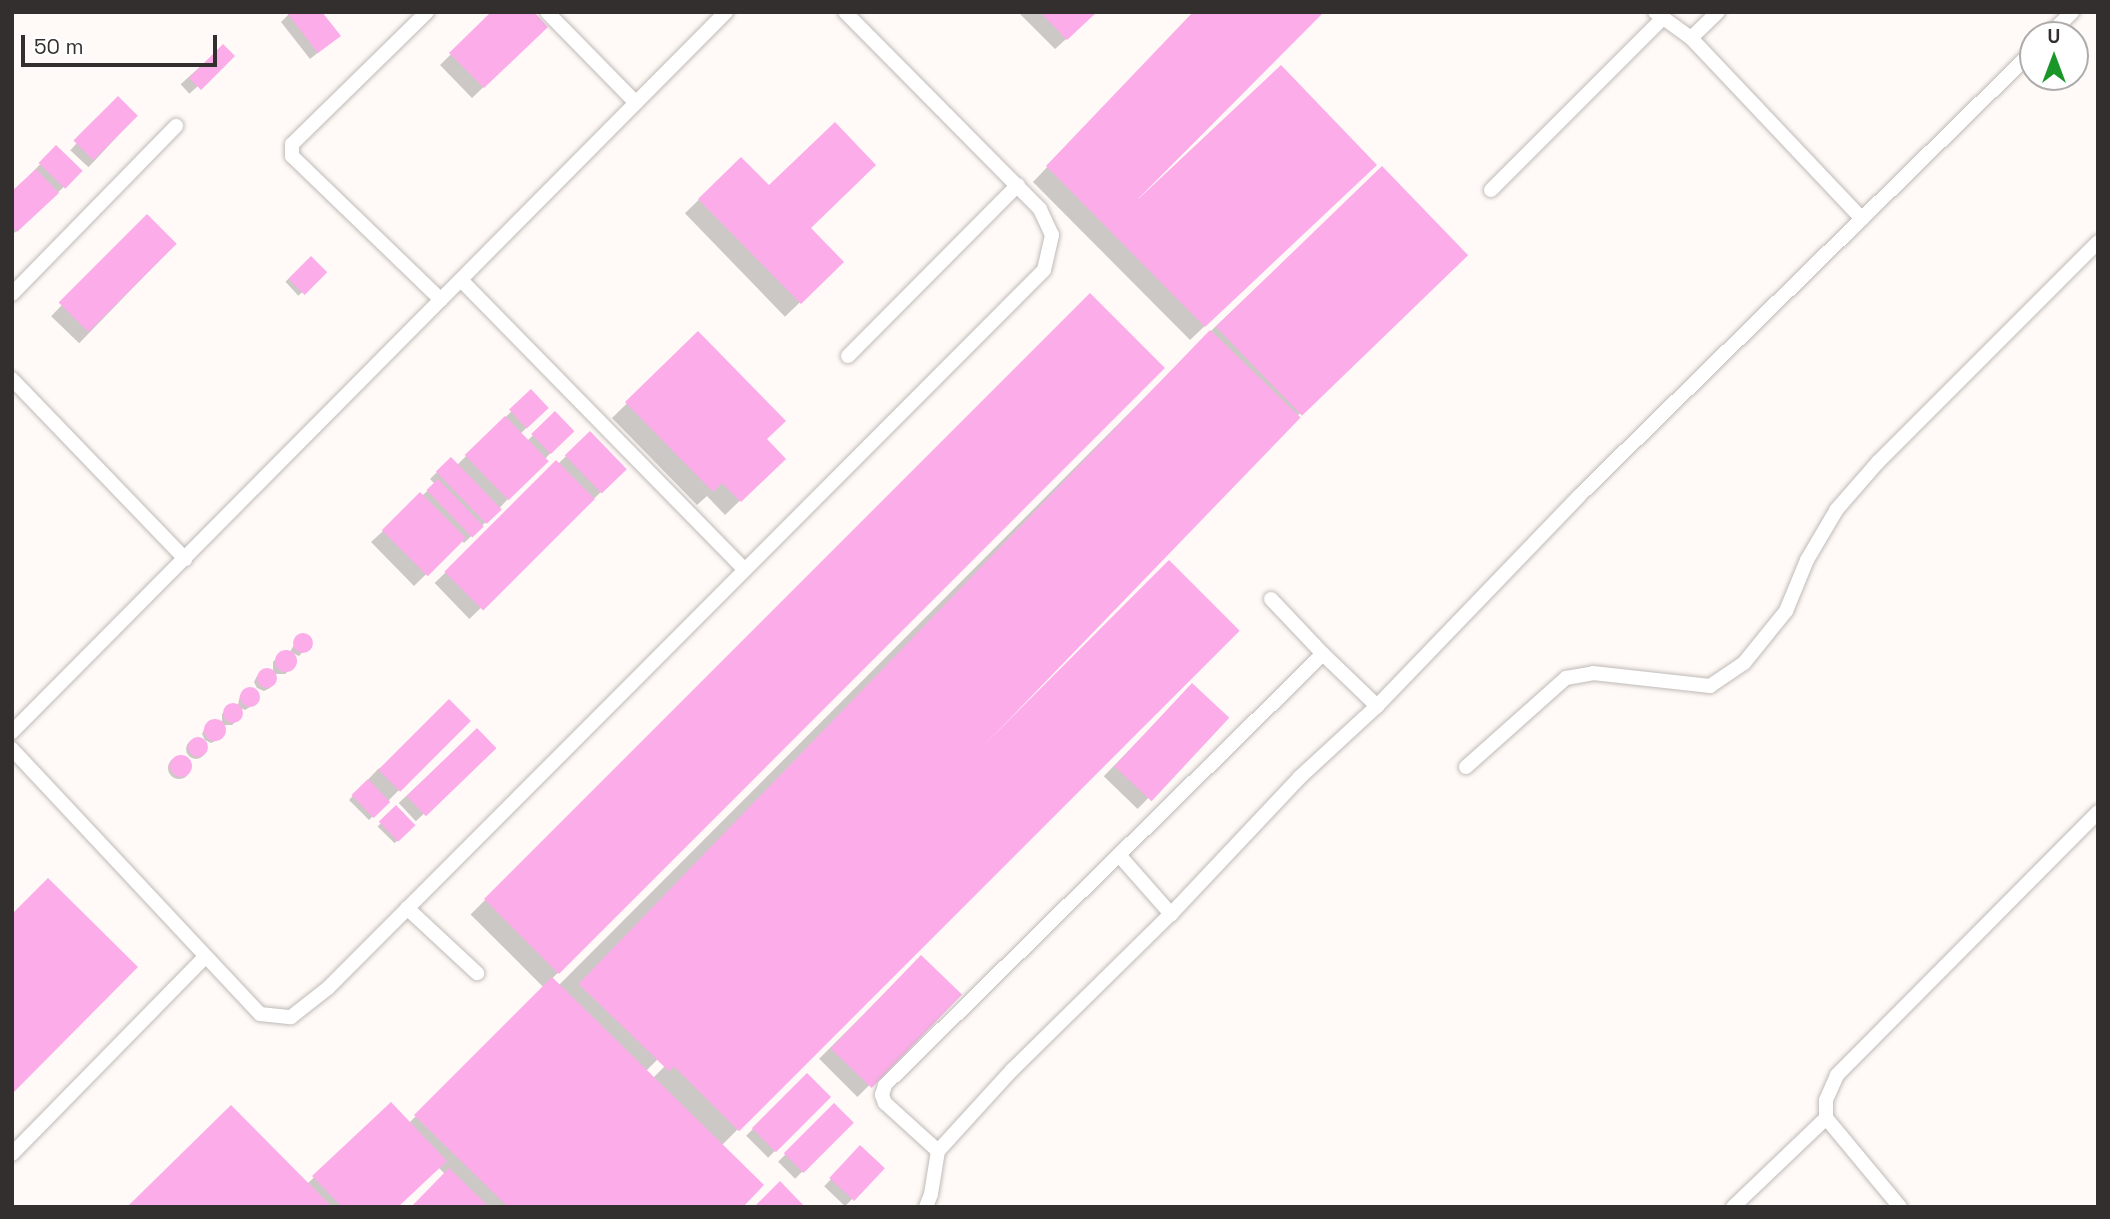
<!DOCTYPE html>
<style>
body{margin:0}
#map{position:relative;width:2110px;height:1219px;overflow:hidden;background:#fffaf7;font-family:"Space Grotesk",sans-serif}
div>[style]{position:absolute}
.shadow>*{inset:0;background:#0003;transform-origin:0 0}
.round{border-radius:50%}
.building>*{inset:0;background:#fbace9;transform-origin:0 0}
.roads{filter:drop-shadow(0 0 2px #c0bab7) drop-shadow(0 0 2px #c0bab7)}
.lane>*{height:14px;margin:-7px;padding:0 7px;transform-origin:7px;border-radius:7px;background:#fff}
span{translate:-50% -50%;white-space:nowrap;text-align:center;line-height:1.15;-webkit-text-stroke:7px #fff;paint-order:stroke}
.frame{position:absolute;inset:0;border:14px solid #322f2e;pointer-events:none}
.north{position:absolute;left:2019px;top:21px;width:70px;height:70px;box-sizing:border-box;background:#fff;border:2px solid #adacab;border-radius:50%;rotate:0deg;font-size:19px;font-weight:700;line-height:28px;text-align:center;color:#322f2e}
.north::after{content:'';display:block;margin:auto;width:24px;height:32px;background:#1b972a;clip-path:polygon(50% 0,100% 100%,50% 72%,0 100%)}
.scale{position:absolute;left:21px;top:35px;width:196px;height:32px;box-sizing:border-box;border:4px solid #322f2e;border-top:0;padding-left:9px;font-size:21px;line-height:24px;white-space:nowrap;color:#322f2e;-webkit-text-stroke:5px #fff;paint-order:stroke}
</style>
<div id="map">
<div class="shadow">
<i style="clip-path:polygon(291px 12px,320px 12px,339px 36px,310px 59px,281px 22px)"></i>
<i style="clip-path:polygon(494px 12px,546px 27px,472px 98px,440px 65px)"></i>
<i style="clip-path:polygon(1018px 12px,1096px 12px,1055px 49px)"></i>
<i style="clip-path:polygon(1195px 12px,1137px 197px,1140px 199px,1360px 179px,1190px 340px,1033px 182px)"></i>
<i style="left:223px;top:46px;width:13px;height:57px;rotate:48deg"></i>
<i style="left:118px;top:99px;width:25px;height:70px;rotate:43deg"></i>
<i style="clip-path:polygon(56px 148px,81px 171px,12px 235px,12px 193px)"></i>
<i style="left:741px;top:159px;width:144px;height:78px;rotate:46deg"></i>
<i style="clip-path:polygon(1382px 168px,1451px 270px,1296px 417px,646px 1071px,653px 1078px,1169px 562px,1237px 630px,722px 1145px,740px 1207px,413px 1207px,445px 1174px,438px 1167px,396px 1207px,129px 1207px,307px 1184px,391px 1104px,409px 1123px,552px 979px,559px 985px,1216px 326px)"></i>
<i style="left:147px;top:217px;width:39px;height:138px;rotate:44deg"></i>
<i style="left:311px;top:258px;width:19px;height:35px;rotate:47deg"></i>
<i style="left:1090px;top:295px;width:103px;height:876px;rotate:45deg"></i>
<i style="clip-path:polygon(698px 334px,765px 440px,783px 459px,725px 515px,707px 496px,697px 505px,612px 418px)"></i>
<i style="clip-path:polygon(531px 392px,547px 408px,520px 434px,527px 441px,555px 414px,571px 431px,492px 516px,464px 543px,461px 540px,414px 586px,371px 542px,435px 484px,430px 479px,437px 472px,457px 465px)"></i>
<i style="left:590px;top:433px;width:50px;height:216px;rotate:46deg"></i>
<i style="clip-path:polygon(299px 636px,309px 638px,311px 643px,299px 656px,290px 652px)"></i>
<i style="clip-path:polygon(282px 652px,290px 652px,295px 657px,295px 665px,285px 674px,274px 674px,276px 677px,270px 688px,264px 691px,257px 688px,254px 682px,257px 676px,267px 669px,273px 671px,273px 662px)"></i>
<i style="left:1192px;top:685px;width:47px;height:127px;rotate:44deg"></i>
<i style="clip-path:polygon(250px 689px,256px 691px,258px 697px,255px 704px,245px 710px,241px 708px,241px 716px,232px 725px,223px 725px,225px 730px,218px 740px,211px 743px,205px 740px,202px 734px,205px 727px,215px 720px,222px 723px,222px 714px,230px 705px,238px 705px,240px 695px)"></i>
<i style="clip-path:polygon(468px 721px,369px 820px,349px 800px,378px 769px)"></i>
<i style="left:477px;top:730px;width:25px;height:107px;rotate:47deg"></i>
<i class="round" style="left:186px;top:739px;width:20px;height:20px"></i>
<i class="round" style="left:168px;top:757px;width:22px;height:22px"></i>
<i style="left:396px;top:808px;width:24px;height:26px;rotate:45deg"></i>
<i style="left:921px;top:957px;width:54px;height:144px;rotate:45deg"></i>
<i style="left:807px;top:1075px;width:31px;height:86px;rotate:45deg"></i>
<i style="left:834px;top:1106px;width:24px;height:79px;rotate:45deg"></i>
<i style="left:861px;top:1148px;width:29px;height:53px;rotate:44deg"></i>
</div>
<div class="building">
<i style="clip-path:polygon(322px 12px,341px 36px,318px 53px,287px 13px)"></i>
<i style="clip-path:polygon(491px 12px,534px 12px,548px 27px,484px 88px,449px 53px)"></i>
<i style="clip-path:polygon(1040px 12px,1097px 12px,1067px 40px)"></i>
<i style="clip-path:polygon(1193px 12px,1324px 12px,1133px 204px,1281px 65px,1377px 165px,1205px 327px,1046px 166px)"></i>
<i style="left:223px;top:44px;width:17px;height:48px;rotate:45deg"></i>
<i style="left:118px;top:96px;width:28px;height:63px;rotate:45deg"></i>
<i style="clip-path:polygon(835px 122px,876px 165px,811px 228px,844px 262px,801px 304px,698px 199px,741px 157px,769px 185px)"></i>
<i style="left:56px;top:145px;width:37px;height:25px;rotate:44deg"></i>
<i style="left:1382px;top:166px;width:124px;height:231px;rotate:46deg"></i>
<i style="clip-path:polygon(36px 169px,59px 193px,17px 232px,12px 227px,12px 191px)"></i>
<i style="left:147px;top:214px;width:42px;height:125px;rotate:45deg"></i>
<i style="left:311px;top:256px;width:23px;height:32px;rotate:45deg"></i>
<i style="left:1090px;top:293px;width:106px;height:857px;rotate:45deg"></i>
<i style="left:1210px;top:330px;width:126px;height:909px;rotate:44deg"></i>
<i style="clip-path:polygon(698px 331px,786px 421px,767px 439px,786px 459px,741px 502px,722px 483px,713px 492px,625px 402px)"></i>
<i style="left:531px;top:389px;width:26px;height:30px;rotate:47deg"></i>
<i style="left:555px;top:411px;width:28px;height:33px;rotate:46deg"></i>
<i style="left:505px;top:416px;width:63px;height:56px;rotate:46deg"></i>
<i style="left:590px;top:431px;width:53px;height:35px;rotate:46deg"></i>
<i style="left:451px;top:457px;width:73px;height:21px;rotate:46deg"></i>
<i style="left:556px;top:460px;width:55px;height:158px;rotate:45deg"></i>
<i style="left:438px;top:479px;width:66px;height:16px;rotate:46deg"></i>
<i style="left:420px;top:492px;width:65px;height:54px;rotate:45deg"></i>
<i style="left:1169px;top:560px;width:100px;height:708px;rotate:45deg"></i>
<i class="round" style="left:293px;top:633px;width:20px;height:20px"></i>
<i class="round" style="left:275px;top:650px;width:22px;height:22px"></i>
<i class="round" style="left:257px;top:668px;width:20px;height:20px"></i>
<i style="left:1192px;top:683px;width:51px;height:114px;rotate:43deg"></i>
<i class="round" style="left:240px;top:687px;width:20px;height:20px"></i>
<i style="left:449px;top:699px;width:31px;height:100px;rotate:45deg"></i>
<i class="round" style="left:223px;top:703px;width:20px;height:20px"></i>
<i class="round" style="left:204px;top:719px;width:22px;height:22px"></i>
<i style="left:477px;top:728px;width:28px;height:98px;rotate:46deg"></i>
<i class="round" style="left:188px;top:737px;width:20px;height:20px"></i>
<i class="round" style="left:170px;top:755px;width:22px;height:22px"></i>
<i style="left:368px;top:779px;width:32px;height:23px;rotate:46deg"></i>
<i style="left:396px;top:805px;width:28px;height:24px;rotate:46deg"></i>
<i style="clip-path:polygon(48px 878px,138px 967px,12px 1094px,12px 914px)"></i>
<i style="left:921px;top:955px;width:57px;height:130px;rotate:44deg"></i>
<i style="clip-path:polygon(552px 977px,764px 1185px,743px 1207px,508px 1207px,414px 1115px)"></i>
<i style="left:807px;top:1073px;width:34px;height:78px;rotate:45deg"></i>
<i style="clip-path:polygon(391px 1102px,447px 1161px,398px 1207px,342px 1207px,312px 1176px)"></i>
<i style="left:834px;top:1103px;width:28px;height:71px;rotate:45deg"></i>
<i style="clip-path:polygon(231px 1105px,332px 1207px,127px 1207px)"></i>
<i style="left:860px;top:1145px;width:34px;height:45px;rotate:43deg"></i>
<i style="clip-path:polygon(449px 1168px,489px 1207px,411px 1207px)"></i>
<i style="clip-path:polygon(780px 1181px,805px 1207px,754px 1207px)"></i>
</div>
<div class="roads">
<div class="lane">
<i style="left:427px;top:12px;width:189px;rotate:135.6deg"></i>
<i style="left:292px;top:144px;width:12px;rotate:90deg"></i>
<i style="left:292px;top:156px;width:207px;rotate:44deg"></i>
<i style="left:547px;top:12px;width:127px;rotate:45.6deg"></i>
<i style="left:1655px;top:12px;width:44px;rotate:35.8deg"></i>
<i style="left:1691px;top:38px;width:249px;rotate:46.6deg"></i>
<i style="left:2049px;top:35px;width:33px;rotate:-45deg"></i>
<i style="left:1691px;top:38px;width:37px;rotate:-44deg"></i>
<i style="left:1491px;top:190px;width:242px;rotate:-45deg"></i>
<i style="left:461px;top:280px;width:404px;rotate:45.6deg"></i>
<i style="left:12px;top:294px;width:235px;rotate:-45.7deg"></i>
<i style="left:848px;top:356px;width:241px;rotate:-45.2deg"></i>
<i style="left:12px;top:379px;width:250px;rotate:46.1deg"></i>
<i style="left:1271px;top:599px;width:76px;rotate:46.6deg"></i>
<i style="left:12px;top:732px;width:1014px;rotate:-45.24deg"></i>
<i style="left:12px;top:749px;width:363px;rotate:46.9deg"></i>
<i style="left:260px;top:1014px;width:31px;rotate:6deg"></i>
<i style="left:291px;top:1017px;width:47px;rotate:-38.1deg"></i>
<i style="left:328px;top:988px;width:1014px;rotate:-45.08deg"></i>
<i style="left:1044px;top:270px;width:36px;rotate:-77deg"></i>
<i style="left:1052px;top:235px;width:29px;rotate:-115deg"></i>
<i style="left:1040px;top:209px;width:277px;rotate:-134.7deg"></i>
<i style="left:1466px;top:767px;width:134px;rotate:-41.7deg"></i>
<i style="left:1566px;top:678px;width:27px;rotate:-10deg"></i>
<i style="left:1593px;top:673px;width:118px;rotate:6.3deg"></i>
<i style="left:1710px;top:686px;width:41px;rotate:-34.1deg"></i>
<i style="left:1744px;top:663px;width:67px;rotate:-51.1deg"></i>
<i style="left:1786px;top:611px;width:55px;rotate:-67.6deg"></i>
<i style="left:1807px;top:560px;width:59px;rotate:-59.5deg"></i>
<i style="left:1837px;top:509px;width:62px;rotate:-48.9deg"></i>
<i style="left:1878px;top:462px;width:311px;rotate:-45deg"></i>
<i style="left:1119px;top:855px;width:79px;rotate:48.6deg"></i>
<i style="left:407px;top:908px;width:96px;rotate:42.9deg"></i>
<i style="left:938px;top:1151px;width:72px;rotate:-137.8deg"></i>
<i style="left:885px;top:1103px;width:9px;rotate:-111deg"></i>
<i style="left:882px;top:1095px;width:10px;rotate:-73deg"></i>
<i style="left:885px;top:1085px;width:614px;rotate:-44.54deg"></i>
<i style="left:1323px;top:654px;width:75px;rotate:43.9deg"></i>
<i style="left:12px;top:1154px;width:274px;rotate:-45.6deg"></i>
<i style="left:926px;top:1207px;width:14px;rotate:-69deg"></i>
<i style="left:931px;top:1194px;width:44px;rotate:-80.8deg"></i>
<i style="left:938px;top:1151px;width:110px;rotate:-47.6deg"></i>
<i style="left:1012px;top:1070px;width:223px;rotate:-44.5deg"></i>
<i style="left:1171px;top:914px;width:188px;rotate:-46.7deg"></i>
<i style="left:1300px;top:777px;width:105px;rotate:-42.7deg"></i>
<i style="left:1377px;top:706px;width:291px;rotate:-46.1deg"></i>
<i style="left:1579px;top:496px;width:636px;rotate:-44.43deg"></i>
<i style="left:1733px;top:1207px;width:129px;rotate:-43.7deg"></i>
<i style="left:1900px;top:1207px;width:116px;rotate:-129.7deg"></i>
<i style="left:1826px;top:1118px;width:18px;rotate:-90deg"></i>
<i style="left:1826px;top:1100px;width:27px;rotate:-66deg"></i>
<i style="left:1837px;top:1075px;width:371px;rotate:-45.2deg"></i>
</div>
</div>
<div class="frame"></div>
<div class="north">U</div>
<div class="scale">50 m</div>
</div>
